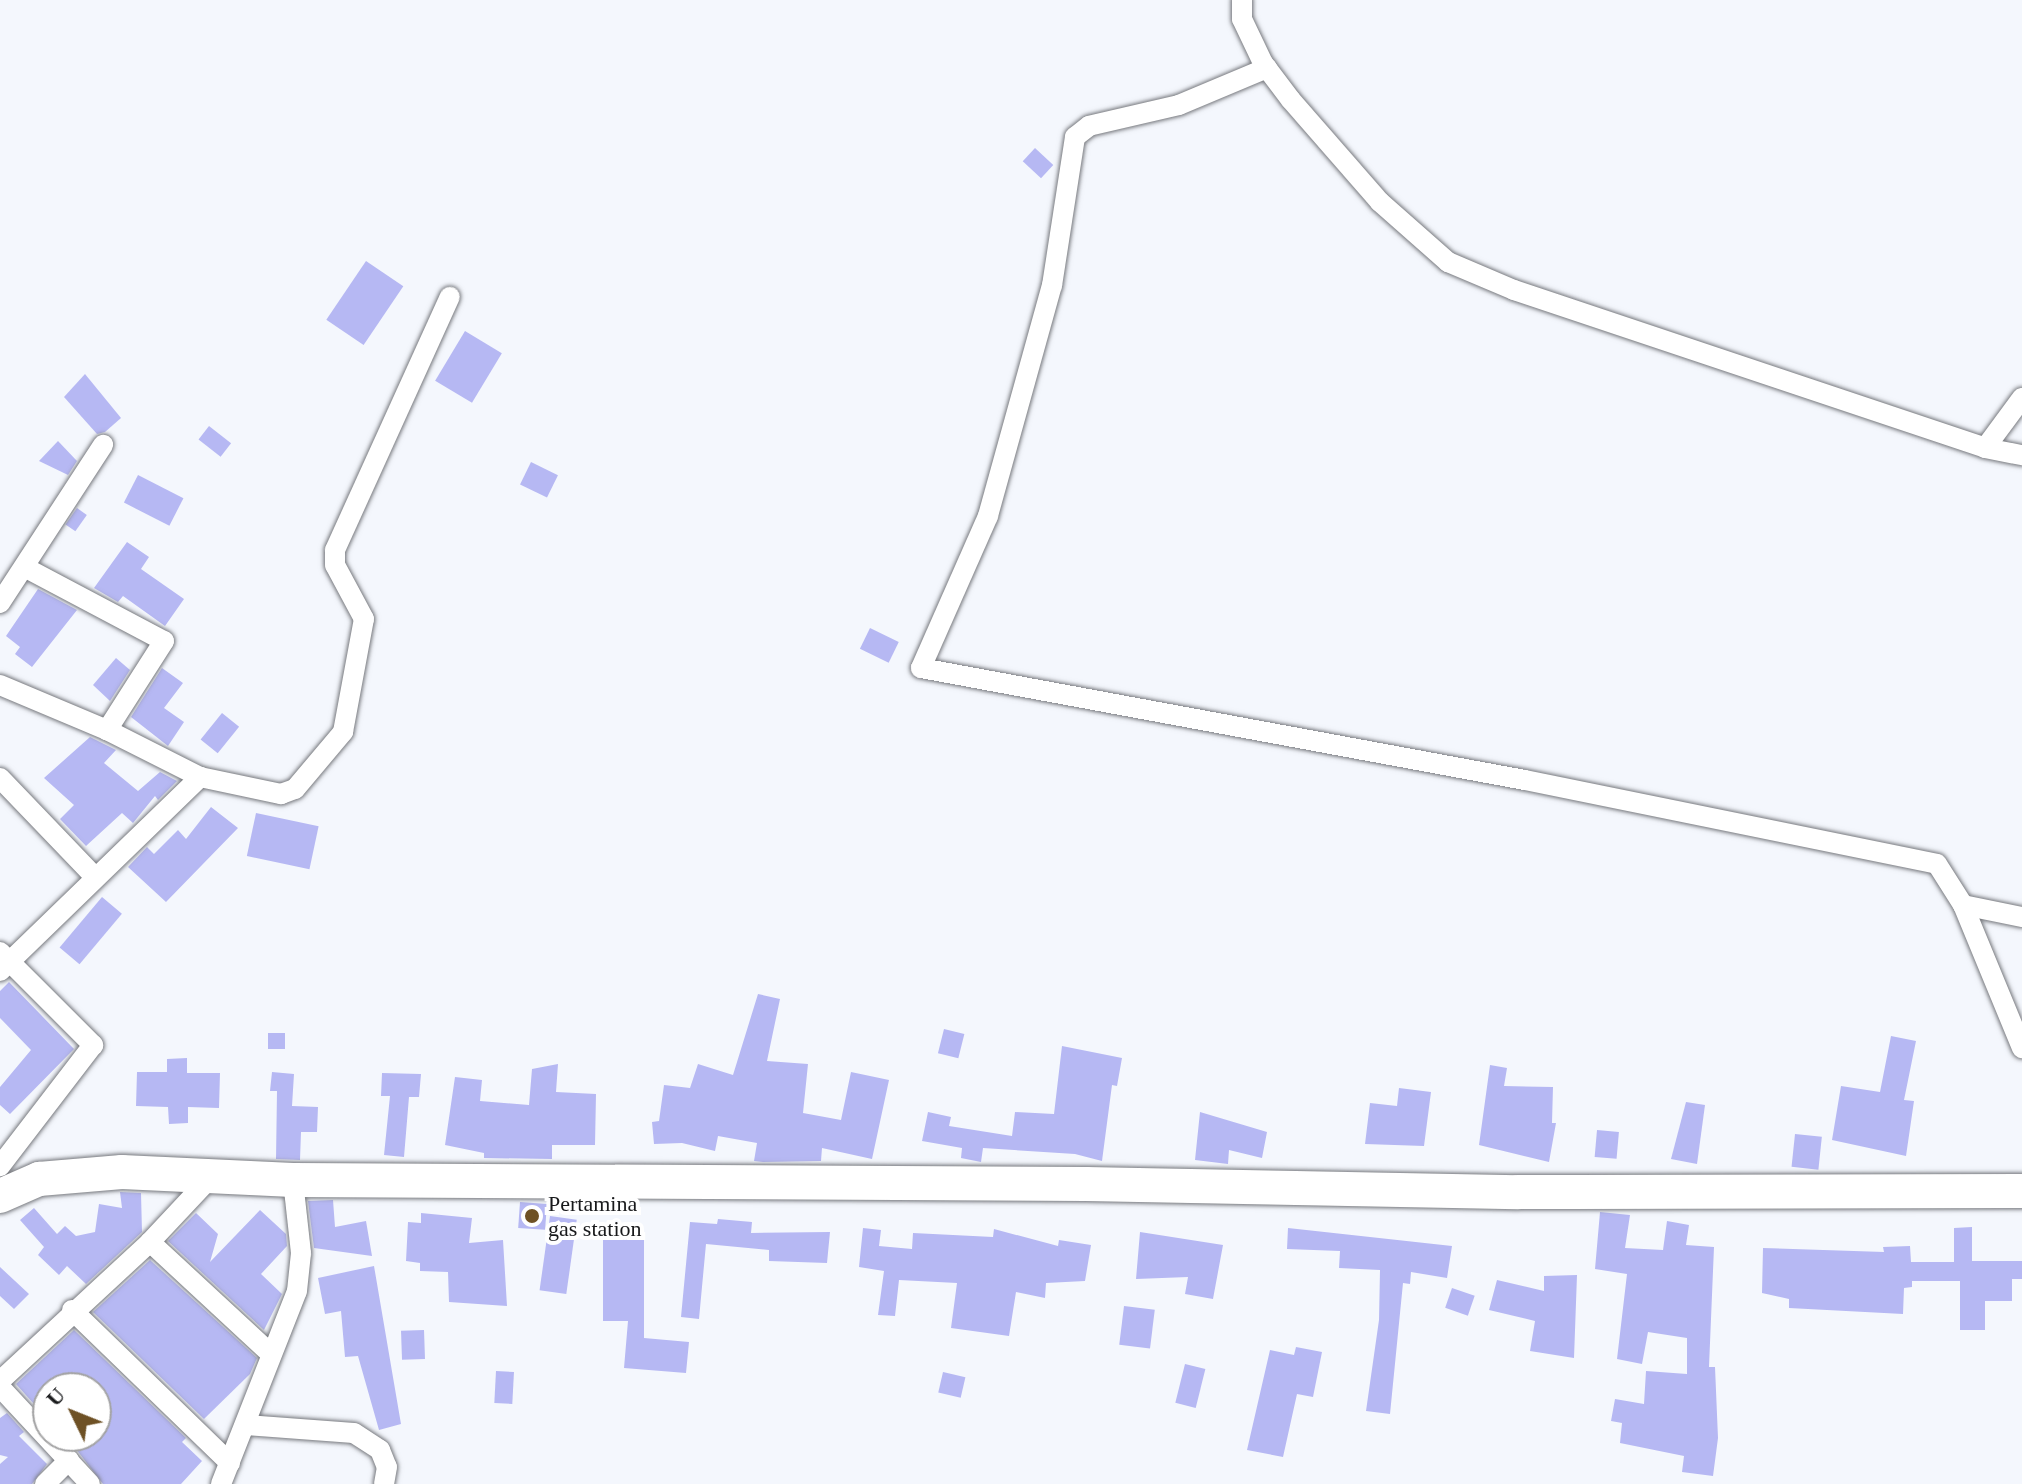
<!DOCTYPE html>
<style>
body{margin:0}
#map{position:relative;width:2022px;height:1484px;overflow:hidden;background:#f4f7fd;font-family:"Times New Roman",serif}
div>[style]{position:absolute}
.building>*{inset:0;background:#b6b8f3;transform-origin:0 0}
.roads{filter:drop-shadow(0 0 2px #77797e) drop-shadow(0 0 2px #77797e)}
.minor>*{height:20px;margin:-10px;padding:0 10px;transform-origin:10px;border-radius:10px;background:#fff}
.trunk>*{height:34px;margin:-17px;padding:0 17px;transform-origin:17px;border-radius:17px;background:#fff}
.dots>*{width:22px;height:22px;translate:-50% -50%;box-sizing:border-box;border:4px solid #fff;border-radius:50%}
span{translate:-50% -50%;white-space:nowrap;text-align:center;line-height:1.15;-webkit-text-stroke:8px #fff;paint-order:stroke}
.poi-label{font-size:22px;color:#18191b}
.left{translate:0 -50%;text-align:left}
.north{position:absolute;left:32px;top:1372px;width:80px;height:80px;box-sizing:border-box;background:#fff;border:2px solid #a3a3a4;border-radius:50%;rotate:313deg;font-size:22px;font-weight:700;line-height:32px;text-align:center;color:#18191b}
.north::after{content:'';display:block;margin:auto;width:28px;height:36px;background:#6e5125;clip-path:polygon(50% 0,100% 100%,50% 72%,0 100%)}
</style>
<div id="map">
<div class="building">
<i style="left:1035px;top:148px;width:25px;height:18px;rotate:43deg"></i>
<i style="left:366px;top:261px;width:45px;height:71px;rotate:34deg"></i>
<i style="left:465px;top:331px;width:43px;height:58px;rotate:31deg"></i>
<i style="clip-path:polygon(85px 374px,121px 418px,105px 432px,97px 434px,64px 397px)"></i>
<i style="left:209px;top:426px;width:28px;height:17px;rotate:38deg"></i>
<i style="clip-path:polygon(58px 441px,77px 461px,68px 475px,39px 461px)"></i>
<i style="left:531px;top:462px;width:30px;height:25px;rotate:26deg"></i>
<i style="left:138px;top:475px;width:51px;height:31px;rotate:27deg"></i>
<i style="left:77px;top:508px;width:12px;height:20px;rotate:35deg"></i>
<i style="clip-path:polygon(127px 542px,149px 557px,141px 569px,184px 599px,165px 626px,123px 596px,118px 602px,94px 588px)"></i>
<i style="clip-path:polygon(38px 589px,77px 610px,32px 667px,15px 654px,20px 647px,6px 636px)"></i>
<i style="left:870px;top:628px;width:32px;height:23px;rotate:26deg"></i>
<i style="clip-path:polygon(116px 658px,130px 670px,110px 701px,93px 685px)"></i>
<i style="clip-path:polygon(162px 668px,183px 683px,164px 708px,184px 722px,168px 746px,131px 717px)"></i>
<i style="left:222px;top:713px;width:22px;height:34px;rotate:39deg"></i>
<i style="clip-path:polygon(90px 737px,116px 750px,104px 763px,138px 791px,160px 772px,177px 781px,158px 800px,155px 796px,133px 823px,122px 813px,86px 846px,60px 819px,74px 805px,44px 778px)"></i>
<i style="clip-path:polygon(211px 807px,238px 828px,166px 902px,128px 867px,147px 847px,154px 854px,178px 830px,186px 839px)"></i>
<i style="left:256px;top:813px;width:64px;height:44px;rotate:12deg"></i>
<i style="left:102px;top:897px;width:26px;height:66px;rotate:40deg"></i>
<i style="clip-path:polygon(9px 982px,74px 1049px,10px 1114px,0 1105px,0 1087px,31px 1050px,0 1018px,0 991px)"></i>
<i style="clip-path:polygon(758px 994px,780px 999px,767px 1061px,808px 1064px,803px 1113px,841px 1120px,851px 1072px,889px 1080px,872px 1159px,822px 1148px,821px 1161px,763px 1162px,754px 1161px,757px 1143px,718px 1136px,715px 1151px,682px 1143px,654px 1144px,652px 1122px,659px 1121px,664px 1085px,690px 1088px,698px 1064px,733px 1075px)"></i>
<i style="left:944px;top:1029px;width:21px;height:25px;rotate:14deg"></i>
<i style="left:268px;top:1033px;width:17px;height:16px"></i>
<i style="clip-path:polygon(1891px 1036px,1916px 1041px,1904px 1100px,1914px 1101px,1906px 1156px,1832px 1140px,1841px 1086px,1880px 1092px)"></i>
<i style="clip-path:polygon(1062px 1046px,1122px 1058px,1117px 1086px,1112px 1085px,1102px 1161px,1075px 1154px,983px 1148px,981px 1162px,961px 1158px,962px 1148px,922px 1141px,928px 1112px,951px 1117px,949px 1126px,1012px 1136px,1015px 1112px,1054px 1114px)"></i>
<i style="clip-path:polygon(187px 1058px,187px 1073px,220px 1073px,219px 1108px,188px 1107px,188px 1123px,169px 1124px,168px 1107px,136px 1106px,137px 1072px,167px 1072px,167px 1059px)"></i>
<i style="clip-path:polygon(558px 1064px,556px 1092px,596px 1094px,595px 1145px,552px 1145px,552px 1159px,484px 1158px,484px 1153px,445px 1145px,455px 1077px,482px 1080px,480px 1101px,529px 1105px,532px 1069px)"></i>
<i style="clip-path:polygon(1490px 1065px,1507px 1068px,1504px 1086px,1553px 1087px,1552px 1123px,1556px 1123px,1549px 1162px,1479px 1145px)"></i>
<i style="clip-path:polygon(272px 1072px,294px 1074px,292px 1106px,318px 1107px,317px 1132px,301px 1132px,300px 1160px,276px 1159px,277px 1091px,270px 1091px)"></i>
<i style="clip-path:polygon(382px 1073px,421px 1074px,419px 1097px,409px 1097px,404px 1157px,384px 1155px,390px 1096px,381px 1096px)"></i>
<i style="clip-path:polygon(1399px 1088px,1431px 1092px,1424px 1146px,1365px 1144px,1370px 1103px,1397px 1106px)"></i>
<i style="clip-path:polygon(1686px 1102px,1705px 1105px,1697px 1164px,1671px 1159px)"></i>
<i style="clip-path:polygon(1200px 1112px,1267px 1132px,1262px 1158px,1229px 1150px,1228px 1164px,1195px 1160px)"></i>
<i style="left:1597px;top:1130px;width:22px;height:27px;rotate:5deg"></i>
<i style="left:1795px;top:1134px;width:27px;height:33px;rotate:6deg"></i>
<i style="clip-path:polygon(120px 1192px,141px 1193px,142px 1232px,86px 1284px,67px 1266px,59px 1275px,38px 1255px,44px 1247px,20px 1220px,34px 1208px,57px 1234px,65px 1226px,76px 1236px,95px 1232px,99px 1204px,122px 1208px)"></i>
<i style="clip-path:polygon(333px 1200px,335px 1227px,366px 1221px,372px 1256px,314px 1248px,308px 1201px)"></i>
<i style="left:520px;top:1202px;width:27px;height:26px;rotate:4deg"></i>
<i style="clip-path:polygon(260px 1210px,286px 1234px,287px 1246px,261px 1274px,282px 1294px,264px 1330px,168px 1241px,196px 1213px,218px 1234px,210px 1262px)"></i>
<i style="clip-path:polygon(1600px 1212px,1630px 1215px,1625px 1248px,1663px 1250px,1667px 1221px,1689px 1225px,1686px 1245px,1714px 1247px,1709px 1367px,1715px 1367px,1718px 1438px,1713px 1476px,1682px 1472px,1684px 1456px,1620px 1443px,1622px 1423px,1611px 1421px,1615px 1399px,1644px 1404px,1646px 1371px,1687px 1374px,1687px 1338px,1648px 1332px,1642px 1364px,1617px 1359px,1627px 1274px,1595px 1269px)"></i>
<i style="clip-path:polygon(421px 1213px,472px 1218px,469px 1243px,503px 1240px,507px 1306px,449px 1302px,448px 1272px,420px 1271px,420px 1263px,406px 1261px,408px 1222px,421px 1223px)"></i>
<i style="left:550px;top:1216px;width:27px;height:75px;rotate:8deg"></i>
<i style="clip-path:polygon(718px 1219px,752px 1222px,751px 1233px,830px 1232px,827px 1263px,769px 1261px,769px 1250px,706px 1244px,699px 1319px,681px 1317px,690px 1222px,717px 1224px)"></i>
<i style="clip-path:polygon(1972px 1227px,1972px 1261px,2022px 1261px,2022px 1279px,2012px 1279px,2012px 1301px,1985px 1301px,1985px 1330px,1960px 1330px,1960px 1281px,1912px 1281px,1912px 1287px,1904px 1288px,1903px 1314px,1789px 1308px,1789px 1299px,1762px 1293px,1763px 1248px,1884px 1252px,1883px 1247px,1910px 1246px,1911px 1262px,1954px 1262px,1954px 1228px)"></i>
<i style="clip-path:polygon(863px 1228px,881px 1230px,879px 1246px,912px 1249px,913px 1233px,993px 1237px,994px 1229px,1058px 1246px,1059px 1240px,1091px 1245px,1085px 1281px,1046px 1283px,1045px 1298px,1016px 1292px,1009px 1336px,951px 1328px,957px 1283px,899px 1280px,895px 1316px,878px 1315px,884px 1271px,859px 1267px)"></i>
<i style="clip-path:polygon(1288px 1228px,1452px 1246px,1447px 1278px,1411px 1272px,1410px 1284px,1403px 1283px,1390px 1414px,1366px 1411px,1379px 1320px,1380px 1270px,1339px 1268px,1340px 1251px,1287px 1249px)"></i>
<i style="clip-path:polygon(1140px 1232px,1223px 1245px,1213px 1299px,1185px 1294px,1188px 1277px,1136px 1279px)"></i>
<i style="clip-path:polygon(603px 1235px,644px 1235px,644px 1338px,689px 1342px,686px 1373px,624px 1368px,628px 1321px,603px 1321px)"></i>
<i style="clip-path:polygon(150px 1260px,257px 1358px,250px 1374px,204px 1419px,93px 1312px)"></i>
<i style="clip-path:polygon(374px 1266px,401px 1424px,379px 1430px,358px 1356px,345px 1357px,341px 1311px,325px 1314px,318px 1278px)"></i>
<i style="clip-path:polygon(0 1267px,29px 1294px,14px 1309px,0 1296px)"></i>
<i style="clip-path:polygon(1577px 1275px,1574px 1358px,1530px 1351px,1535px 1321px,1489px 1310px,1497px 1280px,1544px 1291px,1544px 1276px)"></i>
<i style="left:1452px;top:1288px;width:24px;height:21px;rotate:19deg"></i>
<i style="left:1124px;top:1306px;width:31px;height:39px;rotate:7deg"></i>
<i style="clip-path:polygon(74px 1330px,186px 1438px,182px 1442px,202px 1461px,181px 1484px,103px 1484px,66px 1436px,96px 1436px,96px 1388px,48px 1388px,48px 1408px,42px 1413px,16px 1384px)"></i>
<i style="left:424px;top:1330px;width:29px;height:23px;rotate:88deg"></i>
<i style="clip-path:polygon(1296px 1347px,1322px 1352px,1313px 1397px,1297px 1394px,1283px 1457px,1247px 1450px,1270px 1350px,1294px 1355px)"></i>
<i style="left:1185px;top:1364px;width:21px;height:40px;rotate:14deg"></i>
<i style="left:496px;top:1371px;width:18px;height:32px;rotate:3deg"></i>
<i style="left:943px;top:1372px;width:23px;height:21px;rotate:13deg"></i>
<i style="clip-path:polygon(7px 1413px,24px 1432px,19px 1436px,47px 1464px,32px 1484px,0 1484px,0 1464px,8px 1457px,0 1455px,0 1418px)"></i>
</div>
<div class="roads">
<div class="minor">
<i style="left:1242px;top:0;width:19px;rotate:90deg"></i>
<i style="left:1242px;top:19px;width:49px;rotate:64.5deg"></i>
<i style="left:1263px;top:63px;width:46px;rotate:52.9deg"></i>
<i style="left:1291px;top:100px;width:135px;rotate:48.9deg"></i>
<i style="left:1380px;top:202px;width:91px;rotate:41.4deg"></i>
<i style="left:1448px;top:262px;width:72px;rotate:23deg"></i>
<i style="left:1514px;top:290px;width:497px;rotate:18.5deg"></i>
<i style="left:1267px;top:68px;width:95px;rotate:157.2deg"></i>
<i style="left:1179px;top:105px;width:92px;rotate:166.9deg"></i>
<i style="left:1089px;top:126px;width:18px;rotate:142deg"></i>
<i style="left:1075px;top:137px;width:150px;rotate:98.8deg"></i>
<i style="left:1052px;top:285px;width:240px;rotate:105.5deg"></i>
<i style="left:988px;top:516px;width:166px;rotate:113.8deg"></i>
<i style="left:921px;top:668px;width:614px;rotate:10.51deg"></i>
<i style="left:1525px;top:780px;width:420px;rotate:11.5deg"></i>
<i style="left:1937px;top:864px;width:49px;rotate:57.6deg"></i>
<i style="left:1963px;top:905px;width:155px;rotate:67.6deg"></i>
<i style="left:2022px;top:398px;width:62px;rotate:126.5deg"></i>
<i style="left:1985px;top:448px;width:38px;rotate:11deg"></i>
<i style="left:26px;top:568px;width:156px;rotate:27.9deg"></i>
<i style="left:164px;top:641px;width:106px;rotate:122.6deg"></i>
<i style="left:0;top:603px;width:189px;rotate:-56.9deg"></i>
<i style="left:0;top:685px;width:116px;rotate:22.8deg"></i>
<i style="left:107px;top:730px;width:104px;rotate:26.8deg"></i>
<i style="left:200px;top:777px;width:83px;rotate:11.9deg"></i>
<i style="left:281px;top:794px;width:15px;rotate:-20deg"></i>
<i style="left:295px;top:789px;width:75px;rotate:-49.9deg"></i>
<i style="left:343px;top:732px;width:115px;rotate:-79.5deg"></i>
<i style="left:364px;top:619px;width:61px;rotate:-118.2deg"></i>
<i style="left:335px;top:565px;width:15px;rotate:-90deg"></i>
<i style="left:335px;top:550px;width:278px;rotate:-65.6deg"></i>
<i style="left:0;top:778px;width:137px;rotate:46.2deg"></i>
<i style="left:1963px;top:905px;width:60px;rotate:11.5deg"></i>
<i style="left:0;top:952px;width:132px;rotate:45deg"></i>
<i style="left:93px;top:1045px;width:153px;rotate:127.5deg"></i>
<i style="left:0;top:971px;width:279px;rotate:-44.1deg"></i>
<i style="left:150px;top:1242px;width:165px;rotate:42.8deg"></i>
<i style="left:72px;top:1310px;width:220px;rotate:44.1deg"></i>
<i style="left:0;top:1381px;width:205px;rotate:-42.8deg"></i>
<i style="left:150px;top:1242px;width:92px;rotate:-46.8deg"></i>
<i style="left:0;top:1387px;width:132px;rotate:47.1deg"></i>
<i style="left:246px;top:1425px;width:108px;rotate:4.2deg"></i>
<i style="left:354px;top:1433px;width:31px;rotate:33deg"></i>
<i style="left:380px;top:1450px;width:18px;rotate:68deg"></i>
<i style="left:387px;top:1467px;width:17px;rotate:100deg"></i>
<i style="left:45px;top:1484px;width:34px;rotate:-45deg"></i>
<i style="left:221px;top:1484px;width:207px;rotate:-68.5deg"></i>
<i style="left:297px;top:1291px;width:38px;rotate:-84deg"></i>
<i style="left:301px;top:1253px;width:73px;rotate:-96.3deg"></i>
</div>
<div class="trunk">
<i style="left:0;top:1196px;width:43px;rotate:-23.6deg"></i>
<i style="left:39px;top:1179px;width:83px;rotate:-4.8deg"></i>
<i style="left:122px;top:1172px;width:171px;rotate:2.7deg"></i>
<i style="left:293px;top:1180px;width:793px;rotate:0.29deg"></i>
<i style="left:1086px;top:1184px;width:432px;rotate:1.1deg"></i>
<i style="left:1518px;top:1192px;width:504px;rotate:-0.11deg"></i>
</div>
</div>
<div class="dots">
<i style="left:532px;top:1216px;background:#6e5125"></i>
</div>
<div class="poi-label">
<span class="left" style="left:548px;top:1216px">Pertamina<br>gas station</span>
</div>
<div class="north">U</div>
</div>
